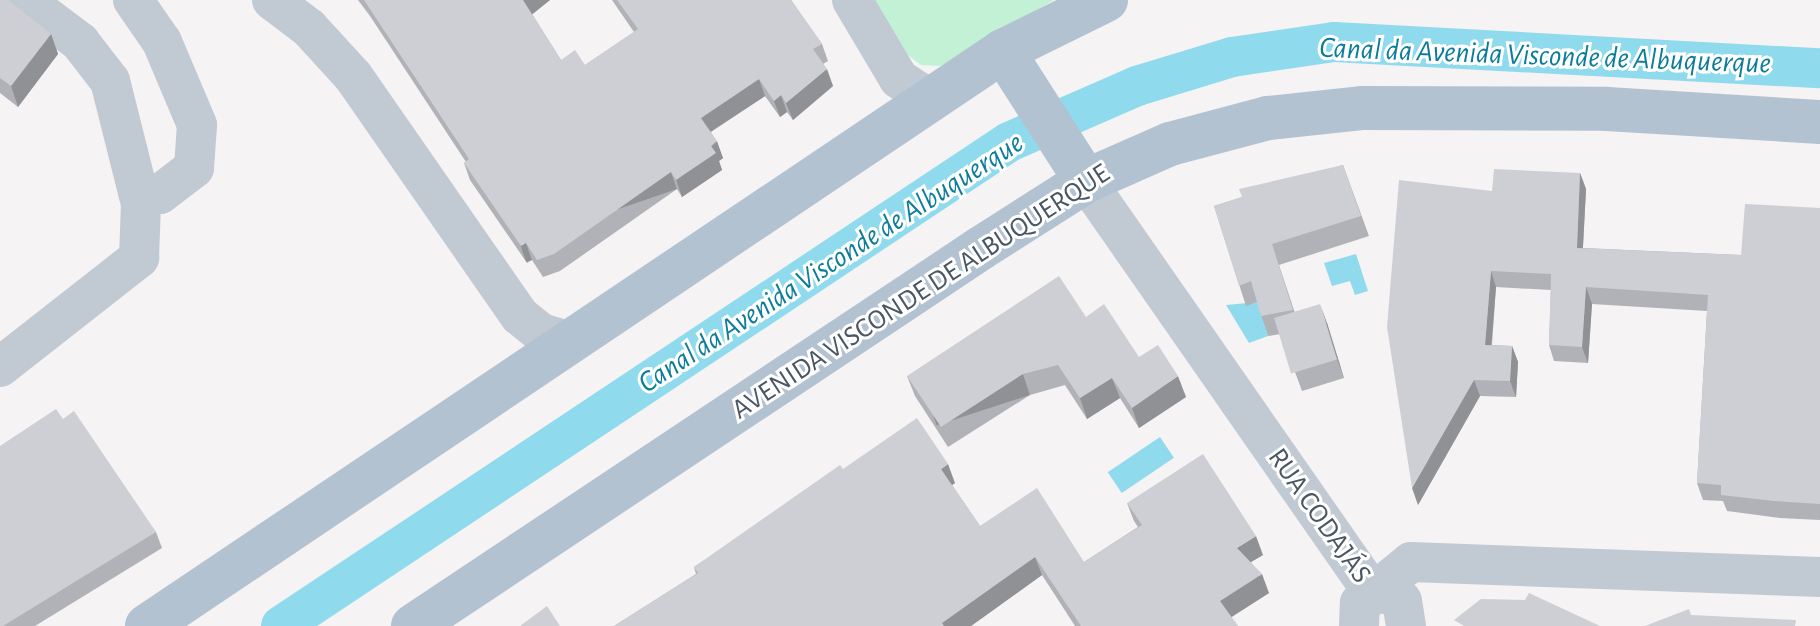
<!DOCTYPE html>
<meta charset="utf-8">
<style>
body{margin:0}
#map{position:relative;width:1820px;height:626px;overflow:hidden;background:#f5f3f3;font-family:"Alegreya Sans",sans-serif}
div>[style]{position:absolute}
.green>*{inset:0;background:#c3f1d5}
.water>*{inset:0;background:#90daee;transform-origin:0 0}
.canal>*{height:40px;margin:-20px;padding:0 20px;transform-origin:20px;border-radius:20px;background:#90daee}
.minor>*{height:40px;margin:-20px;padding:0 20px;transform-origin:20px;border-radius:20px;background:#c1cad2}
.major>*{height:44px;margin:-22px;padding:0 22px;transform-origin:22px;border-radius:22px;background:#b3c2d1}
.wall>*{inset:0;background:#b0b2b7}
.shaded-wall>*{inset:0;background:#909195;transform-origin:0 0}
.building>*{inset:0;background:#cdcfd5;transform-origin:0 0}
span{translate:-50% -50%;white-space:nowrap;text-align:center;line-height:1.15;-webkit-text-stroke:6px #fff;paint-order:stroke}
.street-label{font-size:28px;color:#4a5661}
.water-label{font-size:30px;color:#0c7c9b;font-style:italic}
</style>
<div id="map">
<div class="green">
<i style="clip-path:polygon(874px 0,1054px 0,941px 66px,921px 65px,905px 53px)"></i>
</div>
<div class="water">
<i style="clip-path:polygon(1356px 254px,1368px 291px,1355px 295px,1350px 281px,1332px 286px,1324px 263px)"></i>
<i style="clip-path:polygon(1258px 302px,1268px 336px,1249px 343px,1226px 305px)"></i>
<i style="left:1160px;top:437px;width:25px;height:63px;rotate:56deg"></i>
</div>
<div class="canal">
<i style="left:281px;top:626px;width:874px;rotate:-33.62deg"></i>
<i style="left:1009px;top:142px;width:140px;rotate:-23.6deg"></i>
<i style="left:1137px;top:86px;width:99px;rotate:-17deg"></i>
<i style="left:1232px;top:57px;width:103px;rotate:-8.4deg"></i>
<i style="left:1334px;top:42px;width:487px;rotate:3.1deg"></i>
</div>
<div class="minor">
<i style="left:133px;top:0;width:51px;rotate:55.4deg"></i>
<i style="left:162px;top:42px;width:90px;rotate:67.1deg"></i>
<i style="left:197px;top:125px;width:43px;rotate:94deg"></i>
<i style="left:194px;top:168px;width:43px;rotate:142.6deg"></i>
<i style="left:160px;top:194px;width:22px;rotate:-175deg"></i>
<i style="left:272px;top:0;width:46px;rotate:37.1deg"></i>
<i style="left:309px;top:28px;width:65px;rotate:47.5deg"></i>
<i style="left:353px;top:76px;width:292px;rotate:55.2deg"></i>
<i style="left:520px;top:316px;width:27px;rotate:39deg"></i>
<i style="left:541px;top:333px;width:27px;rotate:17deg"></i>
<i style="left:852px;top:0;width:92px;rotate:59.3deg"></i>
<i style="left:899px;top:79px;width:27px;rotate:33deg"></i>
<i style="left:922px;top:94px;width:14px;rotate:4deg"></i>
<i style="left:1086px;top:181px;width:502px;rotate:55.14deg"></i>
<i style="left:1373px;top:593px;width:49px;rotate:-39.2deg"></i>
<i style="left:1411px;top:562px;width:409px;rotate:2.1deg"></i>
<i style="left:0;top:367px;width:177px;rotate:-38.1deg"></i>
<i style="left:139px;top:258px;width:54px;rotate:-87.9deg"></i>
<i style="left:141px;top:204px;width:127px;rotate:-104.1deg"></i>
<i style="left:110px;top:81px;width:49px;rotate:-127.6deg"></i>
<i style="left:80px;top:42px;width:70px;rotate:-143.1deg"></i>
<i style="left:1359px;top:626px;width:23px;rotate:-88deg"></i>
<i style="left:1360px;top:603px;width:24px;rotate:-30deg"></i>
<i style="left:1381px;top:591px;width:23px;rotate:25deg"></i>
<i style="left:1402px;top:601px;width:25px;rotate:81deg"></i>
</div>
<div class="major">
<i style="left:1003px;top:51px;width:154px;rotate:57.4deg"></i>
<i style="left:147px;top:626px;width:1031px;rotate:-33.89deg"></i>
<i style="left:1003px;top:51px;width:115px;rotate:-26.3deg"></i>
<i style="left:413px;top:626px;width:682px;rotate:-33.64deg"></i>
<i style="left:981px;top:248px;width:125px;rotate:-32.5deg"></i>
<i style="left:1086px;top:181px;width:92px;rotate:-23.8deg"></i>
<i style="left:1170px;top:144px;width:101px;rotate:-14.9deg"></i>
<i style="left:1268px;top:118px;width:96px;rotate:-6deg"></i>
<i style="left:1363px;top:108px;width:244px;rotate:0.2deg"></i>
<i style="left:1607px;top:109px;width:213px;rotate:3.5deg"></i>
</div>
<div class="wall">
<i style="clip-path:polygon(0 0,51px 34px,58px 54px,18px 107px,0 93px)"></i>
<i style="clip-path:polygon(358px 0,550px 0,532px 14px,561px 60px,585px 65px,634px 32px,612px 0,791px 0,822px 44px,828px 61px,823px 64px,833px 86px,793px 120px,787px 112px,780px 117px,765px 96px,711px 132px,723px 158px,719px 161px,722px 170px,682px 197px,677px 189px,560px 271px,543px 277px,532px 260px,527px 263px,470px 180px,464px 163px,466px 162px,370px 16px)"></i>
<i style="clip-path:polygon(1343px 165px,1369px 236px,1279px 265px,1295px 313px,1327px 323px,1344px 378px,1302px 391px,1281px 334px,1268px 336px,1257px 302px,1246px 306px,1214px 206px)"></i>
<i style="clip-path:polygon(1580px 173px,1586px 189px,1583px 248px,1741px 255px,1820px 208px,1820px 520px,1780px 518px,1727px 511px,1723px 501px,1703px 500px,1697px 483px,1707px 311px,1592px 304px,1588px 363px,1554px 361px,1549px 345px,1551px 290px,1496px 287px,1492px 345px,1512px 346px,1518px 362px,1516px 397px,1480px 396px,1418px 505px,1492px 191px)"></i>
<i style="clip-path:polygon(1139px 357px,1186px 397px,1139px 428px,1120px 398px,1087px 419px,1065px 385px,1030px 395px,948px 447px,915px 396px,907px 376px)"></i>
<i style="clip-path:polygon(63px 419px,156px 532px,162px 548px,35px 626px,0 626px)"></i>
<i style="clip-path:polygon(843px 469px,955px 483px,952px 485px,980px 526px,1084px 562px,1138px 527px,1134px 521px,1127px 503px,1263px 555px,1251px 562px,1269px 593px,1231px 617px,1238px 626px,1075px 626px,1042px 575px,971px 626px,614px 626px,696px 574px,694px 567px)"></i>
</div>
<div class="shaded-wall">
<i style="clip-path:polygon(523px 0,550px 0,529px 17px)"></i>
<i style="clip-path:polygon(51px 34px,58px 54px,18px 107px,11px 86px)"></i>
<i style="clip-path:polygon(827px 69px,833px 86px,793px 120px,786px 103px)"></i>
<i style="clip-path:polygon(759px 79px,765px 96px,707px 134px,701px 118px)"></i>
<i style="clip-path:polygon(781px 95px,787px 112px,780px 117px,774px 101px)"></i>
<i style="clip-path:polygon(717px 141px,723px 158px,719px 161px,722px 170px,682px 197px,676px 180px)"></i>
<i style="left:671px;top:172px;width:18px;height:143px;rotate:71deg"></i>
<i style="clip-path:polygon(1580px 173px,1586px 189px,1582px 264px,1577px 248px)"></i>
<i style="left:526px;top:243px;width:18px;height:6px;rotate:71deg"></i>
<i style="clip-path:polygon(1491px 271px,1496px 287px,1490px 361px,1485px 345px)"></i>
<i style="clip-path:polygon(1586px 287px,1592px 304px,1588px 363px,1582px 347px)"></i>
<i style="clip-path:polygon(1320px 304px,1327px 323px,1344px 378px,1337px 359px)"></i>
<i style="clip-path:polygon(1512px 346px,1518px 362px,1516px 397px,1510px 381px)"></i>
<i style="left:1023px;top:374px;width:22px;height:98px;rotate:72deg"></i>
<i style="clip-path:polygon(1178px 376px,1186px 397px,1139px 428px,1132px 408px)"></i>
<i style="clip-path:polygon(1112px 378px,1120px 398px,1087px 419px,1080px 398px)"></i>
<i style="clip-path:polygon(1474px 380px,1480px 396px,1418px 505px,1412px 488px)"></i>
<i style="clip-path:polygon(948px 464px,955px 483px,948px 488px,941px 469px)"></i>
<i style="clip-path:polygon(1256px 536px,1263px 555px,1244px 566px,1237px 548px)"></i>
<i style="clip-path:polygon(1035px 557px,1042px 575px,971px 626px,943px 626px,942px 623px)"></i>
<i style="clip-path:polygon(1262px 574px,1269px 593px,1227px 620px,1220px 601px)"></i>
</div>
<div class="building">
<i style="clip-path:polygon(0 0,8px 0,51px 34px,11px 86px,0 78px)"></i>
<i style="clip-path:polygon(364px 0,523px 0,561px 60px,575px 50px,585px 65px,638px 29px,617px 0,791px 0,822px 44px,813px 49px,827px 69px,786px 103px,781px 95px,774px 101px,759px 79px,701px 118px,717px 141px,711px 146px,716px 153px,676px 180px,671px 172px,554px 254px,537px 260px,526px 243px,521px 246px,464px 163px,469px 159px)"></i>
<i style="clip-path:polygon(1343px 165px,1361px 216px,1272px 244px,1293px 310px,1261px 316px,1251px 281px,1239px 286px,1214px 206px,1242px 197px,1239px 189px)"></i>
<i style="clip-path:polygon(1494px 169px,1580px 173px,1577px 248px,1741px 255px,1745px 204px,1820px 208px,1820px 504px,1774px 501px,1721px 495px,1721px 485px,1697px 483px,1708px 295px,1586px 287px,1582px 347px,1549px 345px,1551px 274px,1491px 271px,1485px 345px,1512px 346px,1510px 381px,1474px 380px,1412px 488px,1387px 327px,1399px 180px,1492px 191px)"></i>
<i style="clip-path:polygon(1059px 276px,1086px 317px,1104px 304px,1139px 357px,1158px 345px,1178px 376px,1132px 408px,1112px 378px,1080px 398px,1058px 365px,1023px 374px,941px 427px,907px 376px)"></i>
<i style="left:1320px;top:304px;width:58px;height:48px;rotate:73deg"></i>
<i style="clip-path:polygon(56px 409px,63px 419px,74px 411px,156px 532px,3px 626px,0 626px,0 446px)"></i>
<i style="clip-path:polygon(917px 418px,948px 464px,941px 469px,980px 526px,1037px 488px,1084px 562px,1142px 525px,1127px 503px,1203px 454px,1256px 536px,1237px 548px,1262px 574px,1220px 601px,1238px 626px,1081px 626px,1035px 557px,942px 623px,944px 626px,614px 626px,698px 573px,694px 567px,840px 465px,843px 469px)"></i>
<i style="clip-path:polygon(1529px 593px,1600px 626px,1464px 626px,1454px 620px,1481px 599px,1525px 600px)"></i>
<i style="clip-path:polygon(547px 606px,560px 626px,520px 626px)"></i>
<i style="clip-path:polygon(1689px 609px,1691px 615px,1796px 620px,1795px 626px,1645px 626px)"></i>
</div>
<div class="street-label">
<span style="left:921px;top:292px;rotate:-33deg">AVENIDA VISCONDE DE ALBUQUERQUE</span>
<span style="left:1319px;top:516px;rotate:55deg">RUA CODAJÁS</span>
</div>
<div class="water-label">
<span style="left:1545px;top:56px;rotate:2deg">Canal da Avenida Visconde de Albuquerque</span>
<span style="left:831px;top:263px;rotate:-33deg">Canal da Avenida Visconde de Albuquerque</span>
</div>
</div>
